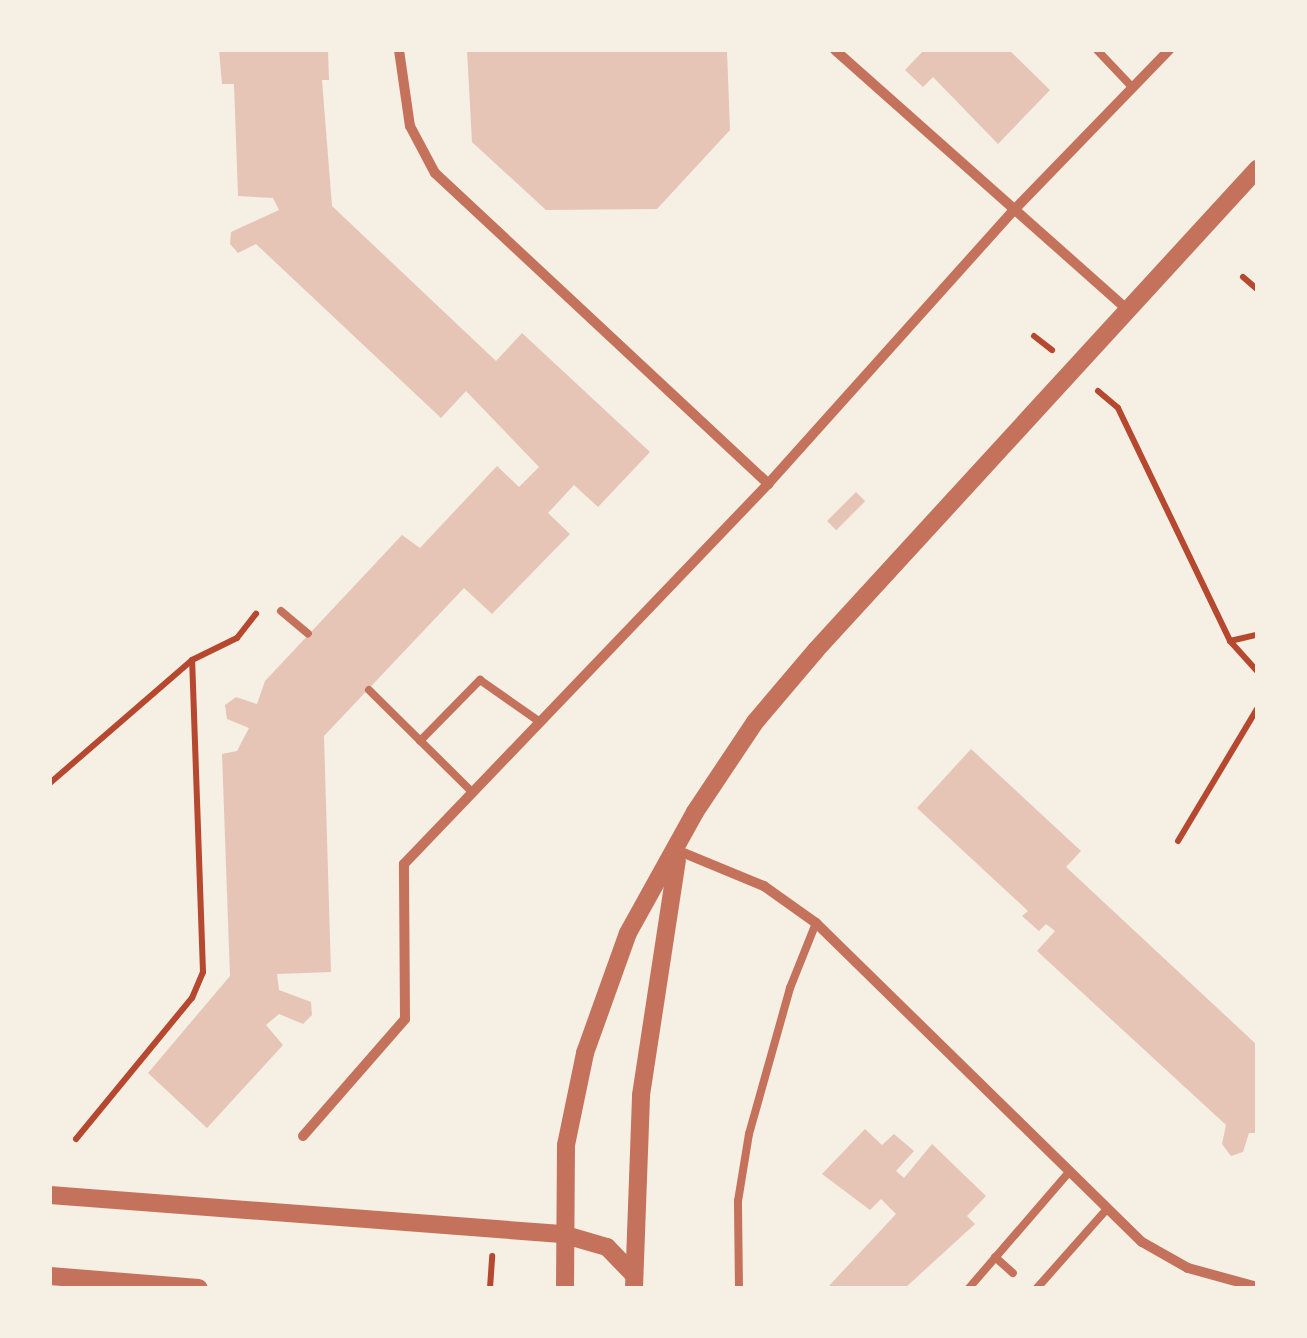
<!DOCTYPE html>
<style>
body{margin:0}
#map{position:relative;width:1307px;height:1338px;overflow:hidden;background:#f6efe4;font-family:"Exo 2",sans-serif}
div>[style]{position:absolute}
.building>*{inset:0;background:#e6c5b7;transform-origin:0 0}
.path>*{height:6px;margin:-3px;padding:0 3px;transform-origin:3px;border-radius:3px;background:#b5482f}
.service>*{height:8px;margin:-4px;padding:0 4px;transform-origin:4px;border-radius:4px;background:#c5725c}
.minor>*{height:10px;margin:-5px;padding:0 5px;transform-origin:5px;border-radius:5px;background:#c5725c}
.tertiary>*{height:18px;margin:-9px;padding:0 9px;transform-origin:9px;border-radius:9px;background:#c5725c}
span{translate:-50% -50%;white-space:nowrap;text-align:center;line-height:1.15;-webkit-text-stroke:9px #f6efe4;paint-order:stroke}
.frame{position:absolute;inset:0;border:52px solid #f6efe4;pointer-events:none}
</style>
<div id="map">
<div class="building">
<i style="clip-path:polygon(219px 50px,328px 50px,329px 80px,322px 80px,332px 206px,496px 361px,522px 333px,650px 452px,598px 507px,574px 485px,548px 513px,570px 534px,492px 614px,464px 588px,324px 736px,331px 972px,277px 974px,279px 990px,311px 1002px,312px 1015px,303px 1024px,279px 1014px,266px 1025px,283px 1045px,207px 1128px,148px 1073px,230px 976px,222px 754px,237px 751px,249px 728px,227px 719px,225px 705px,236px 697px,257px 704px,265px 681px,402px 535px,420px 548px,497px 466px,519px 487px,539px 467px,466px 391px,441px 418px,256px 244px,238px 253px,230px 244px,231px 232px,279px 210px,273px 198px,238px 196px,234px 84px,222px 84px)"></i>
<i style="clip-path:polygon(467px 50px,727px 50px,730px 130px,657px 209px,546px 210px,472px 142px)"></i>
<i style="clip-path:polygon(924px 50px,1009px 50px,1050px 90px,998px 144px,933px 77px,923px 87px,905px 70px)"></i>
<i style="left:856px;top:492px;width:13px;height:41px;rotate:45deg"></i>
<i style="clip-path:polygon(971px 749px,1081px 851px,1066px 867px,1257px 1045px,1257px 1133px,1249px 1133px,1243px 1152px,1231px 1156px,1222px 1144px,1226px 1125px,1037px 951px,1055px 931px,1046px 924px,1039px 931px,1022px 916px,1028px 911px,917px 808px)"></i>
<i style="clip-path:polygon(865px 1129px,882px 1145px,894px 1134px,914px 1151px,896px 1171px,904px 1178px,932px 1144px,986px 1196px,967px 1216px,975px 1224px,905px 1288px,827px 1288px,896px 1214px,881px 1199px,870px 1210px,822px 1174px)"></i>
</div>
<div class="path">
<i style="left:1243px;top:277px;width:18px;rotate:41deg"></i>
<i style="left:1034px;top:336px;width:23px;rotate:38deg"></i>
<i style="left:1098px;top:391px;width:26px;rotate:40deg"></i>
<i style="left:1118px;top:408px;width:259px;rotate:64.3deg"></i>
<i style="left:1230px;top:641px;width:40px;rotate:48deg"></i>
<i style="left:1230px;top:641px;width:28px;rotate:-13deg"></i>
<i style="left:50px;top:783px;width:188px;rotate:-40.9deg"></i>
<i style="left:192px;top:660px;width:50px;rotate:-26.1deg"></i>
<i style="left:237px;top:638px;width:31px;rotate:-52deg"></i>
<i style="left:1178px;top:841px;width:154px;rotate:-59.1deg"></i>
<i style="left:76px;top:1139px;width:183px;rotate:-50.6deg"></i>
<i style="left:192px;top:998px;width:28px;rotate:-67deg"></i>
<i style="left:203px;top:972px;width:312px;rotate:-92deg"></i>
<i style="left:490px;top:1288px;width:32px;rotate:-86deg"></i>
</div>
<div class="service">
<i style="left:1097px;top:50px;width:52px;rotate:46.5deg"></i>
<i style="left:281px;top:611px;width:35px;rotate:40deg"></i>
<i style="left:369px;top:690px;width:145px;rotate:44.7deg"></i>
<i style="left:420px;top:741px;width:86px;rotate:-45.5deg"></i>
<i style="left:480px;top:680px;width:73px;rotate:35deg"></i>
<i style="left:995px;top:1257px;width:24px;rotate:42deg"></i>
<i style="left:739px;top:1288px;width:87px;rotate:-90.7deg"></i>
<i style="left:738px;top:1201px;width:68px;rotate:-80.7deg"></i>
<i style="left:749px;top:1134px;width:152px;rotate:-74.3deg"></i>
<i style="left:790px;top:988px;width:70px;rotate:-68.2deg"></i>
<i style="left:969px;top:1288px;width:155px;rotate:-49.2deg"></i>
<i style="left:1037px;top:1288px;width:106px;rotate:-48.5deg"></i>
</div>
<div class="minor">
<i style="left:399px;top:50px;width:77px;rotate:81.8deg"></i>
<i style="left:410px;top:126px;width:53px;rotate:62deg"></i>
<i style="left:435px;top:173px;width:456px;rotate:43deg"></i>
<i style="left:835px;top:50px;width:390px;rotate:41.6deg"></i>
<i style="left:679px;top:851px;width:92px;rotate:22.4deg"></i>
<i style="left:764px;top:886px;width:64px;rotate:35.4deg"></i>
<i style="left:816px;top:923px;width:456px;rotate:44.4deg"></i>
<i style="left:1142px;top:1242px;width:53px;rotate:29.5deg"></i>
<i style="left:1188px;top:1268px;width:72px;rotate:15.4deg"></i>
<i style="left:303px;top:1136px;width:155px;rotate:-48.9deg"></i>
<i style="left:405px;top:1019px;width:155px;rotate:-90.4deg"></i>
<i style="left:404px;top:864px;width:526px;rotate:-46.23deg"></i>
<i style="left:768px;top:484px;width:367px;rotate:-48.1deg"></i>
<i style="left:1013px;top:211px;width:224px;rotate:-45.9deg"></i>
</div>
<div class="tertiary">
<i style="left:50px;top:1195px;width:513px;rotate:4.36deg"></i>
<i style="left:562px;top:1234px;width:47px;rotate:16.1deg"></i>
<i style="left:607px;top:1247px;width:39px;rotate:46deg"></i>
<i style="left:50px;top:1276px;width:149px;rotate:4.6deg"></i>
<i style="left:565px;top:1288px;width:143px;rotate:-89.6deg"></i>
<i style="left:566px;top:1145px;width:94px;rotate:-78.3deg"></i>
<i style="left:585px;top:1053px;width:127px;rotate:-70.3deg"></i>
<i style="left:628px;top:933px;width:138px;rotate:-61deg"></i>
<i style="left:695px;top:812px;width:108px;rotate:-56.3deg"></i>
<i style="left:755px;top:722px;width:94px;rotate:-49.7deg"></i>
<i style="left:816px;top:650px;width:653px;rotate:-47.48deg"></i>
<i style="left:634px;top:1288px;width:193px;rotate:-87.9deg"></i>
<i style="left:641px;top:1095px;width:237px;rotate:-81.3deg"></i>
</div>
<div class="frame"></div>
</div>
